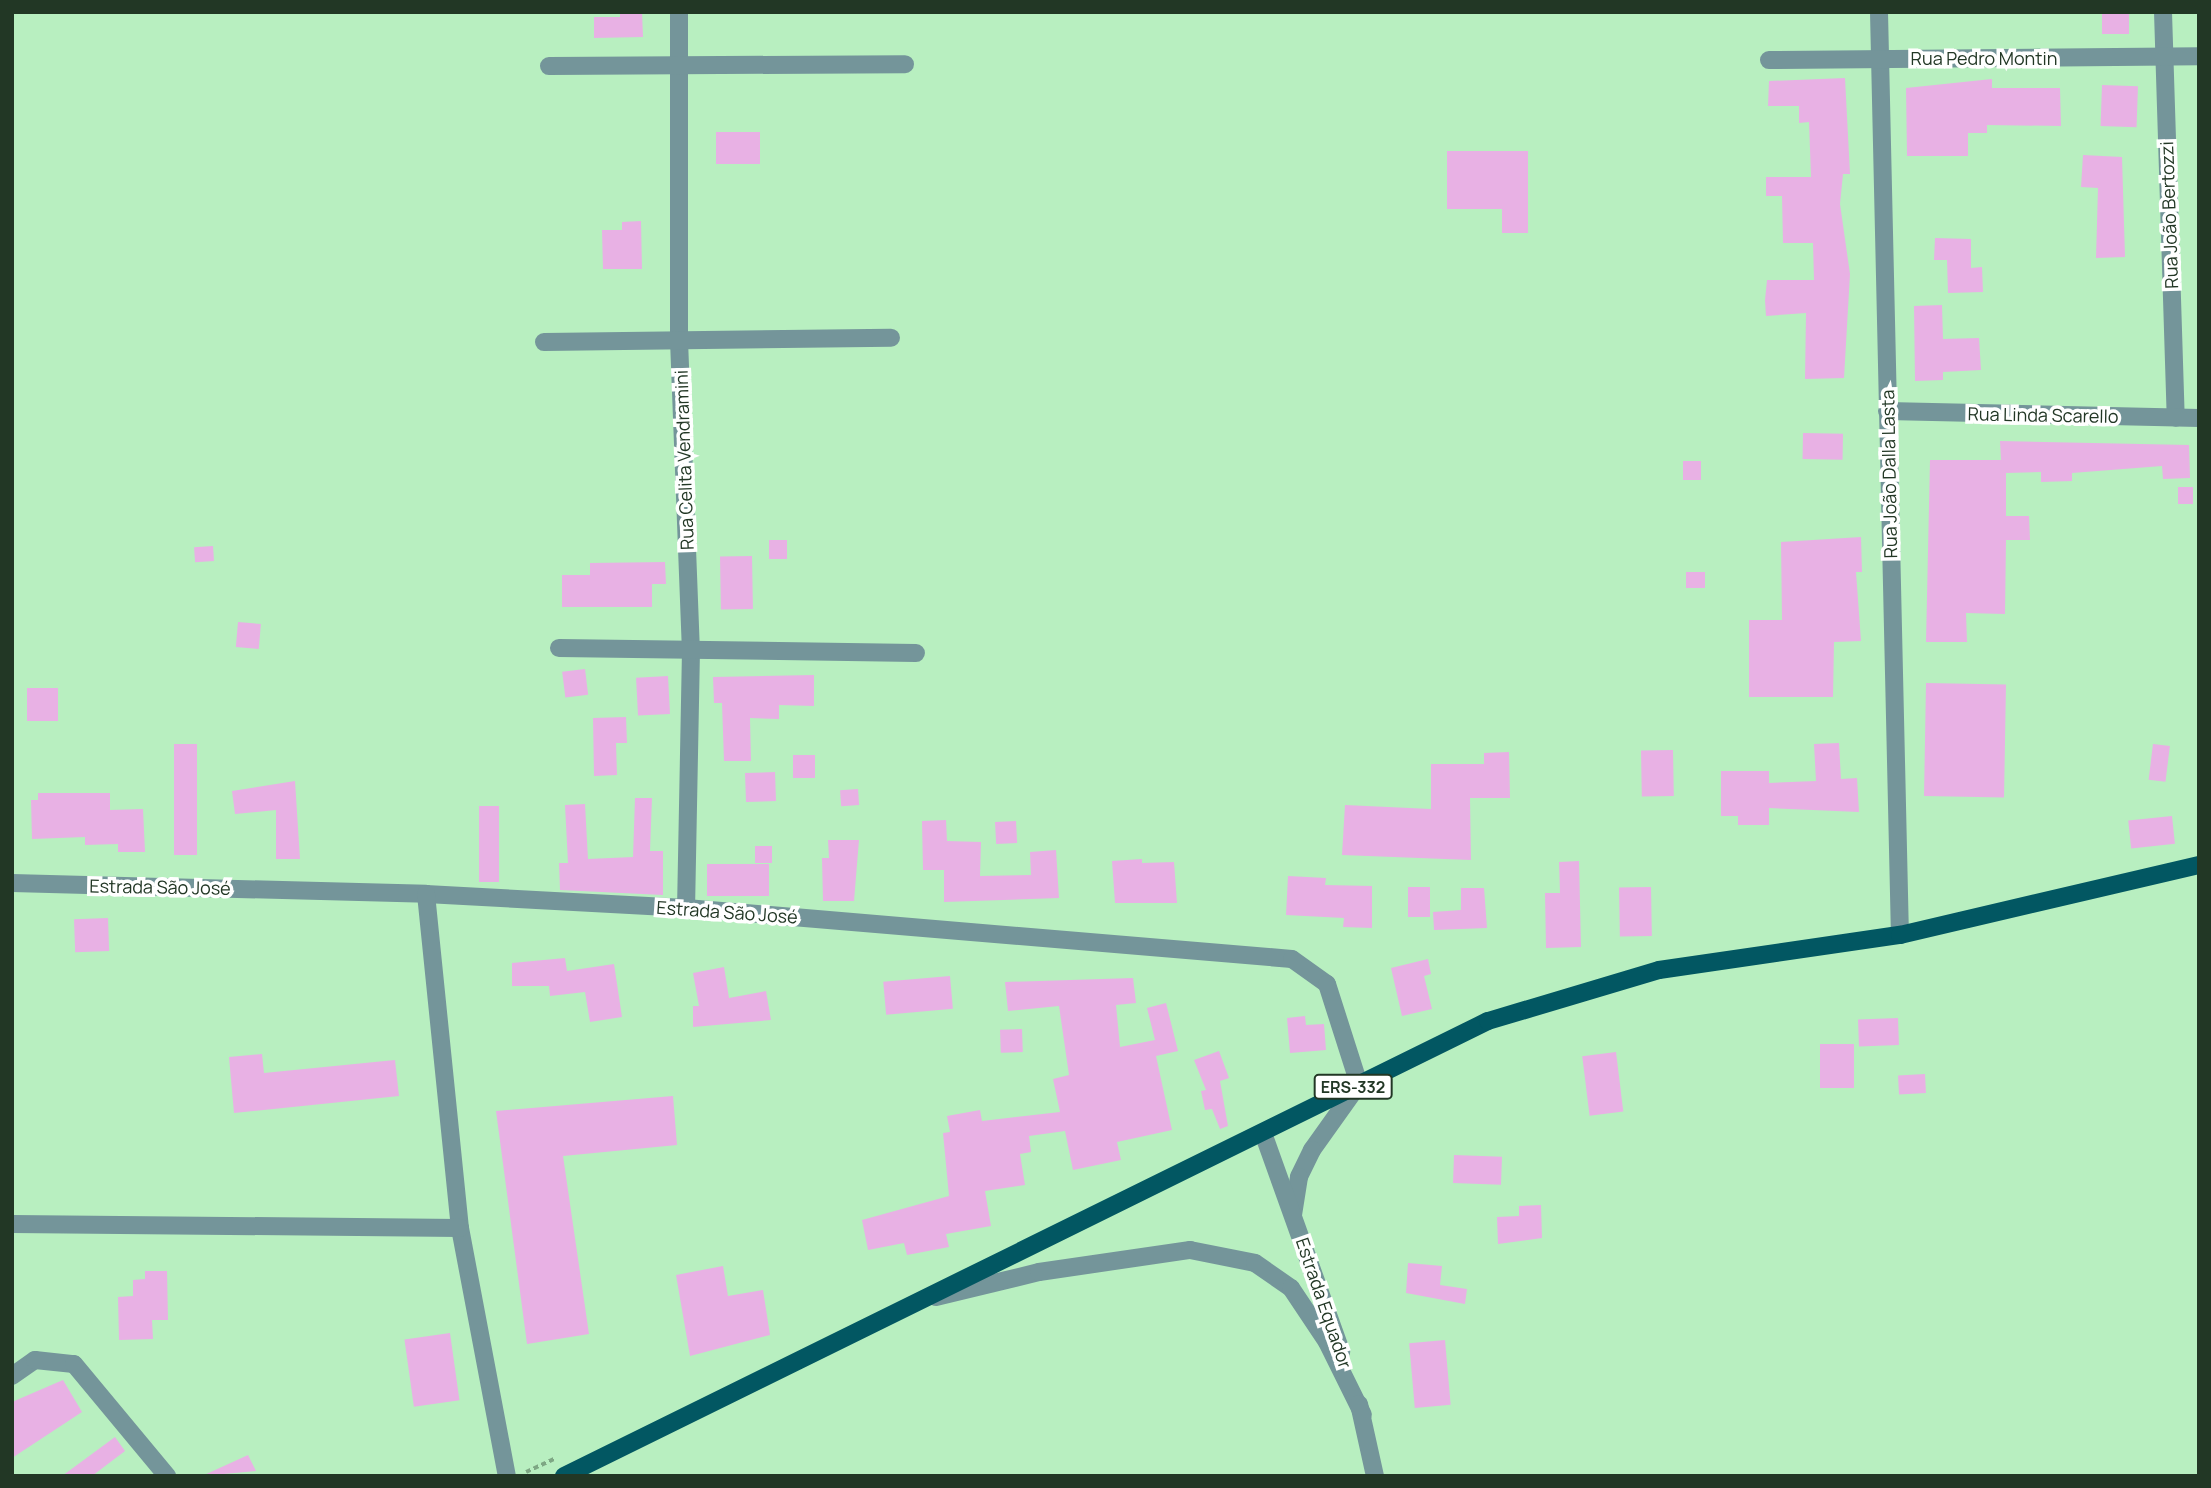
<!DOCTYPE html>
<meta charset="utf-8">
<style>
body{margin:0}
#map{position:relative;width:2211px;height:1488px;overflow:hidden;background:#b8efc0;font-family:Manrope,sans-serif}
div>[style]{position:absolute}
.building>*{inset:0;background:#e8b1e4;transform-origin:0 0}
.path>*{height:3.5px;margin-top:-1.75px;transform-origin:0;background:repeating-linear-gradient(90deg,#7ea784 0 5px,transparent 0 8.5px)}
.minor>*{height:18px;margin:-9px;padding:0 9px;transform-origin:9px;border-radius:9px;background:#74959a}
.major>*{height:18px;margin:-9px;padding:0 9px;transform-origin:9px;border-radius:9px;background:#025762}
span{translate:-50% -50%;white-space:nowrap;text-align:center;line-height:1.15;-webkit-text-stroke:7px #fff;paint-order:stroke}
.shield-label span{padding:2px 5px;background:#fff;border:2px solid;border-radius:5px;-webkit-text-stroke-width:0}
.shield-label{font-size:16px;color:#223725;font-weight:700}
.street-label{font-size:18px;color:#223725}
.frame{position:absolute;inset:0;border:14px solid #223725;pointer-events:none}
</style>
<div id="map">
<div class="building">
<i style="clip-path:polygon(620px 12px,642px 12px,643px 37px,594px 38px,594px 17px,620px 17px)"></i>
<i style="left:2102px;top:12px;width:27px;height:22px"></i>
<i style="clip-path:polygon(1845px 78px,1850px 174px,1843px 174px,1840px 204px,1850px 274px,1844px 378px,1805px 379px,1806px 313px,1766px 316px,1765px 300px,1767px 280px,1814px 280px,1813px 243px,1783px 243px,1782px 196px,1766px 196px,1766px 177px,1811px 177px,1809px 122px,1799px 123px,1799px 106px,1768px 106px,1769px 81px)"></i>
<i style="clip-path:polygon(1992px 79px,1992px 88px,2060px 88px,2061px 126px,1987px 125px,1987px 133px,1968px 133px,1968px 156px,1907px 156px,1906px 88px)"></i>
<i style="left:2102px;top:85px;width:36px;height:41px;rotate:2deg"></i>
<i style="left:716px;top:132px;width:44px;height:32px"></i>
<i style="clip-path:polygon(1447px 151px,1528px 151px,1528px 233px,1502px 233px,1502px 209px,1447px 209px)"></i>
<i style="clip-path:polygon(2083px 155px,2122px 157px,2125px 257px,2096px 258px,2098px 188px,2081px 187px)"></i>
<i style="clip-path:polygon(641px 221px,642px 269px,603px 269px,602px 230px,622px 230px,622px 222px)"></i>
<i style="clip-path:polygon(1935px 238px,1971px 239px,1971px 268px,1982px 267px,1983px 292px,1948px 293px,1947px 260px,1934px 260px)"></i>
<i style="clip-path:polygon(1942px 305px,1943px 339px,1979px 338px,1981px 370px,1943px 372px,1943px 380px,1915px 381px,1914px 306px)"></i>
<i style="left:1803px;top:433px;width:40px;height:26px;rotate:1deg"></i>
<i style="clip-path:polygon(2000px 441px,2189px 445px,2190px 478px,2163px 479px,2162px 466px,2072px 473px,2072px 481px,2041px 482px,2041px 472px,2006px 473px,2006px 516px,2029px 516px,2030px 540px,2006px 540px,2005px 614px,1966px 613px,1967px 642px,1926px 642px,1930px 460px,2001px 460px)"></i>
<i style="left:1683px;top:461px;width:18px;height:19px"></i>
<i style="left:2178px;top:487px;width:15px;height:17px"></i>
<i style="clip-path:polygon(1861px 537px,1862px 572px,1856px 572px,1861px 641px,1834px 642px,1833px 697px,1749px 697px,1749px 620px,1782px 620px,1781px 542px)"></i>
<i style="left:769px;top:540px;width:18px;height:19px"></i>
<i style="left:213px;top:546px;width:15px;height:19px;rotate:86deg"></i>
<i style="left:752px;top:556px;width:53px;height:32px;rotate:89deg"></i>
<i style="clip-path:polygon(665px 562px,666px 584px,652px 584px,652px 607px,562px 607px,562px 575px,590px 575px,590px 563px)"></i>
<i style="left:1686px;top:572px;width:19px;height:16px"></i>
<i style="left:238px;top:622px;width:23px;height:25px;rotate:5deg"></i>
<i style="left:585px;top:669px;width:26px;height:23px;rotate:83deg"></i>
<i style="clip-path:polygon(814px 675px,814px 706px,779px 705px,779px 719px,750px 718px,751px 761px,724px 761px,722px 703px,714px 703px,713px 677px)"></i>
<i style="left:668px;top:676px;width:38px;height:32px;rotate:87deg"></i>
<i style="left:1926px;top:683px;width:80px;height:113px;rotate:1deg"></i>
<i style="left:27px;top:688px;width:31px;height:33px"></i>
<i style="clip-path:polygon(626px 717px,627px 743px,616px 743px,617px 775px,594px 776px,593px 718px)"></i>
<i style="clip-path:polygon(1839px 743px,1841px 779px,1857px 778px,1859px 812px,1769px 808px,1769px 825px,1738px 825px,1738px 816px,1721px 816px,1721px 771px,1769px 771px,1769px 783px,1816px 781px,1814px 744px)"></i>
<i style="left:174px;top:744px;width:23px;height:111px"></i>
<i style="left:2153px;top:744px;width:17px;height:36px;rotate:7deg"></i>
<i style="left:1673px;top:750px;width:46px;height:32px;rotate:89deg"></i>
<i style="clip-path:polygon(1509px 752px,1510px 798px,1470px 798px,1471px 860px,1342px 855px,1345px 805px,1431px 809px,1431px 764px,1484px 764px,1484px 753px)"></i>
<i style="left:793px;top:755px;width:22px;height:23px"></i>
<i style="left:775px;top:772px;width:29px;height:30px;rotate:88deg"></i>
<i style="clip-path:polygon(295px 781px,300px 859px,276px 859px,276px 810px,235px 814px,232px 791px)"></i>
<i style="left:858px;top:789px;width:16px;height:18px;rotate:86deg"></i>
<i style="clip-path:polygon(38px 793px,110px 793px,110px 810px,143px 809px,145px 852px,118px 852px,118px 844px,85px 845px,85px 837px,32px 839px,31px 800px,38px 800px)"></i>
<i style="clip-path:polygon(635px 798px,652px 798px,650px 851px,663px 851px,663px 895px,560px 890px,559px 863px,568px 863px,565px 805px,585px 804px,588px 859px,633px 857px)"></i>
<i style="left:479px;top:806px;width:20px;height:76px"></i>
<i style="left:2172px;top:816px;width:28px;height:44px;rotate:84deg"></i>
<i style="clip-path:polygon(946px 820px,947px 841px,981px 842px,980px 876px,1031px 875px,1030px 852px,1056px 850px,1059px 898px,944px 902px,944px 870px,923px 870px,922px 821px)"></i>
<i style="left:1016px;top:821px;width:22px;height:21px;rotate:87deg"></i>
<i style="clip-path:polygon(828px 840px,859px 840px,854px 901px,823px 901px,822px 858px,829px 858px)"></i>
<i style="left:772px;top:846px;width:17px;height:17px;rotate:90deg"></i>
<i style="clip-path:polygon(1142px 859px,1142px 863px,1174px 862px,1177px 903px,1115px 903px,1112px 861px)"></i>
<i style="clip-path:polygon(1579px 861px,1581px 947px,1546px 948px,1545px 893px,1560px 893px,1559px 862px)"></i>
<i style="left:769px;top:864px;width:32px;height:62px;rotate:90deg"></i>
<i style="clip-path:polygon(1288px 876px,1326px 878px,1325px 885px,1372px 886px,1372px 928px,1343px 927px,1344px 918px,1286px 915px)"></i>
<i style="left:1408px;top:887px;width:22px;height:30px"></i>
<i style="left:1651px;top:887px;width:49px;height:32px;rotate:89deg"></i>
<i style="clip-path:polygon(1461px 888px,1484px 888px,1487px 928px,1434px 930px,1433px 912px,1461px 910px)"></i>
<i style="left:108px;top:918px;width:33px;height:34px;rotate:88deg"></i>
<i style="clip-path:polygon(565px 958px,567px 971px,614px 964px,622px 1017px,590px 1022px,585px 992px,550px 996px,549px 986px,512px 986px,512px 963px)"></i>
<i style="clip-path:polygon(1428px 959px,1431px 974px,1424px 976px,1432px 1009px,1402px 1016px,1391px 968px)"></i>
<i style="clip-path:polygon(724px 967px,729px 998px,766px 991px,771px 1020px,693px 1027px,693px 1006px,699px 1006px,693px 973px)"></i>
<i style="left:950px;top:976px;width:33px;height:67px;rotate:85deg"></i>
<i style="clip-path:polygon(1133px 978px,1136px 1003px,1116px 1005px,1120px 1047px,1155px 1040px,1147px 1008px,1166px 1003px,1178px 1051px,1156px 1056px,1172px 1130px,1117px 1142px,1121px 1160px,1073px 1170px,1065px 1131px,1029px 1136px,1031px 1152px,1020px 1154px,1025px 1185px,985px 1191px,991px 1226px,946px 1234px,949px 1247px,907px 1255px,904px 1243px,868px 1250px,862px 1220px,949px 1196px,943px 1133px,950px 1132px,947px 1116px,980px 1110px,982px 1121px,1060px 1112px,1053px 1079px,1069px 1075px,1059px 1006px,1008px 1011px,1005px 982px)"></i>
<i style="clip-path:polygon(1305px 1016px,1306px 1025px,1324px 1024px,1326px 1050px,1290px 1053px,1287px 1018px)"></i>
<i style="left:1898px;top:1018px;width:27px;height:40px;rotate:88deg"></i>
<i style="left:1022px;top:1029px;width:23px;height:22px;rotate:88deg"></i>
<i style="left:1820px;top:1044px;width:34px;height:44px"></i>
<i style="clip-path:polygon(1219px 1051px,1229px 1078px,1220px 1081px,1228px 1126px,1220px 1129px,1212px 1109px,1205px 1110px,1201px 1091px,1206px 1090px,1194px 1060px)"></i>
<i style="left:1616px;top:1052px;width:60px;height:34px;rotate:83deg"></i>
<i style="clip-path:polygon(262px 1054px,264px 1073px,395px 1060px,399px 1096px,234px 1113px,229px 1057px)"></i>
<i style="left:1925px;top:1074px;width:19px;height:27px;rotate:87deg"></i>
<i style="clip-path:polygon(673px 1096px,677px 1145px,563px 1156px,589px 1334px,527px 1344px,496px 1111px)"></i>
<i style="left:1454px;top:1155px;width:48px;height:28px;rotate:2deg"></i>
<i style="clip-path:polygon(1541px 1205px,1542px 1238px,1498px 1244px,1497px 1217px,1519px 1216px,1519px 1206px)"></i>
<i style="clip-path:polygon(1408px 1263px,1442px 1266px,1440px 1285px,1467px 1289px,1465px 1304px,1406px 1293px)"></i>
<i style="clip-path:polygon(723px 1266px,728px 1296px,763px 1290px,770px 1335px,690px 1356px,676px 1275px)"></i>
<i style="clip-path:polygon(145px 1271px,167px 1271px,168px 1320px,152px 1320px,153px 1339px,119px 1340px,118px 1297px,133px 1296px,133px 1280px,145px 1279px)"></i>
<i style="left:450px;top:1333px;width:68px;height:46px;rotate:82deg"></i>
<i style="left:1445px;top:1340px;width:65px;height:36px;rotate:85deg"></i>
<i style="clip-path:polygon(63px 1380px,82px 1412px,12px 1458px,12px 1402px)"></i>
<i style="clip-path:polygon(115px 1437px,125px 1451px,92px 1476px,62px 1476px)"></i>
<i style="clip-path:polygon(248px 1455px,256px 1471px,202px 1476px)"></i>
</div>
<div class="path">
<i style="left:526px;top:1472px;width:31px;rotate:-25deg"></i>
</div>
<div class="minor">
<i style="left:679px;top:12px;width:328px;rotate:90deg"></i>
<i style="left:679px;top:340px;width:310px;rotate:87.8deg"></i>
<i style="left:691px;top:650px;width:258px;rotate:91.1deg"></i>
<i style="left:1879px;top:12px;width:923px;rotate:88.7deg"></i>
<i style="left:2163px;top:12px;width:406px;rotate:88.2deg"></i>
<i style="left:1769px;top:60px;width:430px;rotate:-0.5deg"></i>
<i style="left:549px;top:66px;width:356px;rotate:-0.3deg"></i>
<i style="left:544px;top:342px;width:347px;rotate:-0.7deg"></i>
<i style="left:1887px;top:411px;width:312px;rotate:1.3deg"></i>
<i style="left:559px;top:648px;width:357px;rotate:0.8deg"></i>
<i style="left:12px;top:883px;width:414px;rotate:1.5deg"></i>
<i style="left:426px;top:894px;width:260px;rotate:3.1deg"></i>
<i style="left:686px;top:908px;width:608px;rotate:4.81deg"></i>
<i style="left:1292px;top:959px;width:43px;rotate:35.5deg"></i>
<i style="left:1327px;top:984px;width:105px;rotate:72.3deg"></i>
<i style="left:1359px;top:1084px;width:81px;rotate:125.5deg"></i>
<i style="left:1312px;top:1150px;width:30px;rotate:116deg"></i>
<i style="left:1299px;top:1177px;width:38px;rotate:99deg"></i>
<i style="left:426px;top:894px;width:336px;rotate:84.2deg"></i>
<i style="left:460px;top:1228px;width:252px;rotate:79.3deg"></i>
<i style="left:1263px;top:1133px;width:232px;rotate:70.3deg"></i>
<i style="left:12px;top:1224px;width:448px;rotate:0.5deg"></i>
<i style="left:936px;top:1297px;width:106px;rotate:-13.6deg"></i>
<i style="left:1039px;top:1272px;width:153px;rotate:-8.3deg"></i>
<i style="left:1190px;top:1250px;width:66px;rotate:11.3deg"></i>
<i style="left:1255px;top:1263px;width:44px;rotate:34.8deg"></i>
<i style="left:1291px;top:1288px;width:65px;rotate:56.3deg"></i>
<i style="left:1327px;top:1342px;width:81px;rotate:63.7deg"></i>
<i style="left:12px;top:1376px;width:28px;rotate:-35deg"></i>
<i style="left:35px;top:1360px;width:39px;rotate:6deg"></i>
<i style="left:74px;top:1364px;width:146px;rotate:50.3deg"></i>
<i style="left:1359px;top:1404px;width:74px;rotate:77.5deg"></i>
</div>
<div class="major">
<i style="left:564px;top:1476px;width:1030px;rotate:-26.22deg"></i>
<i style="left:1488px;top:1021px;width:178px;rotate:-16.6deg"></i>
<i style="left:1659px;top:970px;width:244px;rotate:-8.3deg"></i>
<i style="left:1900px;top:935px;width:307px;rotate:-13.2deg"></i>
</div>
<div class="shield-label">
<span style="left:1353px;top:1087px">ERS-332</span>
</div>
<div class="street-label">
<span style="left:1984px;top:58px">Rua Pedro Montin</span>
<span style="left:2169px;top:215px;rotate:-92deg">Rua João Bertozzi</span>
<span style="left:2043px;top:415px;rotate:1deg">Rua Linda Scarello</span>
<span style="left:684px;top:460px;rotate:-92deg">Rua Celita Vendramini</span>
<span style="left:1889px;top:474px;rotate:-91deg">Rua João Dalla Lasta</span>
<span style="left:160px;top:887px;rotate:1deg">Estrada São José</span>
<span style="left:727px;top:912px;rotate:4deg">Estrada São José</span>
<span style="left:1324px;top:1303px;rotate:71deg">Estrada Equador</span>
</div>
<div class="frame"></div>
</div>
